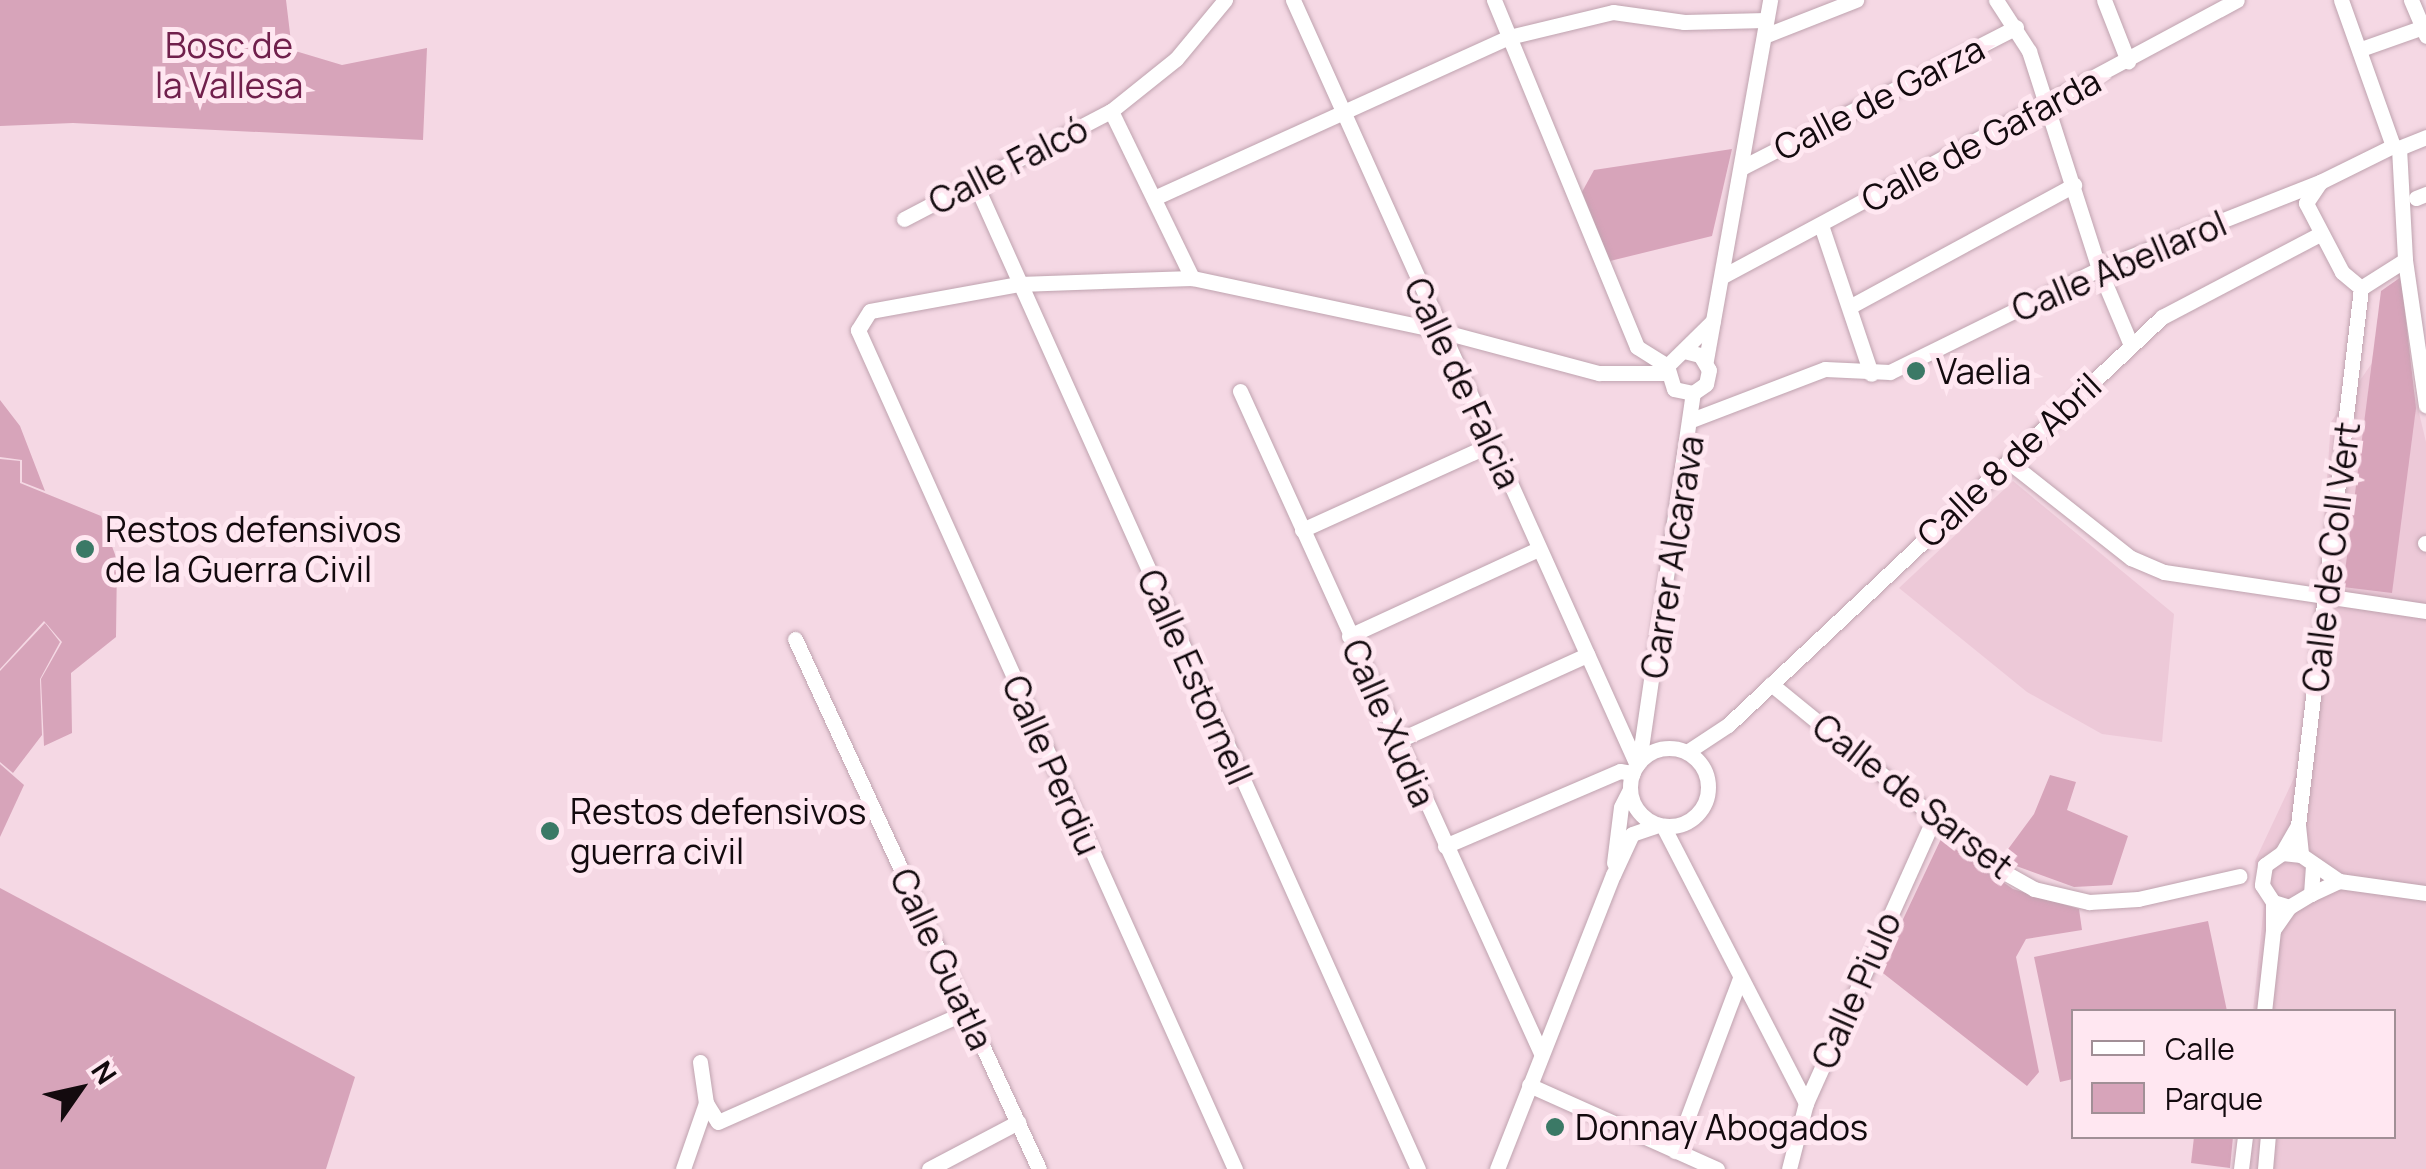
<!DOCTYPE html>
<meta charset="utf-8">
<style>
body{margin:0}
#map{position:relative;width:2426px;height:1169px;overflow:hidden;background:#f5d8e4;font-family:Manrope,sans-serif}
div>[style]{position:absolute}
.built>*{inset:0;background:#edc9d8}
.green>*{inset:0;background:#d7a4ba}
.roads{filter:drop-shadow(0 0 2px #bfa3af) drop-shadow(0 0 2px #bfa3af)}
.minor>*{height:15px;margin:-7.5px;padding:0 7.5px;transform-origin:7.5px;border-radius:7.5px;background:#fff}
.minor>.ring{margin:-7.5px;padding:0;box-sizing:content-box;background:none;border:15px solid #fff;border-radius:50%}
.dots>*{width:28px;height:28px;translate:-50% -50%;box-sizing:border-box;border:5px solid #ffe7f1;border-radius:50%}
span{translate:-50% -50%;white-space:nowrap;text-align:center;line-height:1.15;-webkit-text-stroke:10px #ffe7f1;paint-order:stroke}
.park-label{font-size:35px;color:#70204c}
.street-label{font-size:35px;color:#130a0e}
.poi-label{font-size:35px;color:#130a0e}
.left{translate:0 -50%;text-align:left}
.legend{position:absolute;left:2071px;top:1009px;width:325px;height:130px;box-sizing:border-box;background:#ffe7f1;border:2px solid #a18f96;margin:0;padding:12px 18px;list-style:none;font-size:30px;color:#130a0e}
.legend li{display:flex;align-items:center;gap:20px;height:50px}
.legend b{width:50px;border:2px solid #a18f96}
.north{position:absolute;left:30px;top:1039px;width:100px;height:100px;-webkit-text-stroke:8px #ffe7f1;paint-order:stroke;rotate:56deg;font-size:28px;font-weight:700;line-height:40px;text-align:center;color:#130a0e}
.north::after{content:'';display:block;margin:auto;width:35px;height:45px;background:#130a0e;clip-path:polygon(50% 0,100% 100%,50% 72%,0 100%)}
</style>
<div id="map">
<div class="built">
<i style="clip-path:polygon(2404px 350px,2426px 442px,2426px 1169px,2242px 1169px,2242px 1137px,2394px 1136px,2394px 1012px,2253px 1011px,2264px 905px,2255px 861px,2308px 748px,2331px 422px,2379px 353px)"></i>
<i style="clip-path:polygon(2013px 481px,2174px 614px,2162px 742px,2102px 734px,2027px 692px,1899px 588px)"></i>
</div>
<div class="green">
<i style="clip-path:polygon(0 0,286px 0,292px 50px,342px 65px,427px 48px,423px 140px,73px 123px,0 126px)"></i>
<i style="clip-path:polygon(1732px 149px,1712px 236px,1610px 261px,1582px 192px,1594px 170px)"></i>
<i style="clip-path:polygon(2401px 277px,2416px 408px,2392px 593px,2343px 587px,2381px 291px)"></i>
<i style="clip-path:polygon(0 400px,20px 426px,45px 491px,22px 482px,22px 460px,0 457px)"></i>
<i style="clip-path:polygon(0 459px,20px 461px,20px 483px,101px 516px,117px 560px,116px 637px,71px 673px,72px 733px,44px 746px,41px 679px,62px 642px,44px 621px,0 669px)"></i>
<i style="clip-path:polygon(45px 623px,60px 642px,40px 679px,42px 735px,13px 773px,0 762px,0 671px)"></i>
<i style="clip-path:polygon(0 764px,24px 785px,0 837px)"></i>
<i style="clip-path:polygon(2050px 775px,2076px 782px,2067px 810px,2128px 836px,2112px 885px,2074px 887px,2000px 860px,2034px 814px)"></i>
<i style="clip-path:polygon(1941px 839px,2013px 889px,2079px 909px,2082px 930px,2026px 939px,2016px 957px,2039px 1072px,2027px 1086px,1879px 970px)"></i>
<i style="clip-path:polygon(0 888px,355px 1077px,326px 1169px,0 1169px)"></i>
<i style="clip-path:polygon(2208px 921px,2227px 1011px,2074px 1012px,2073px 1079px,2060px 1082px,2034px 957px)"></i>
<i style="clip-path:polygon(2194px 1137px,2233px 1137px,2230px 1168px,2191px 1163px)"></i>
</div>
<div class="roads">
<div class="minor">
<i style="left:1293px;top:0;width:839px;rotate:65.79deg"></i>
<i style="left:1494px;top:0;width:375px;rotate:67.6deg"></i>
<i style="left:1637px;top:347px;width:36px;rotate:32deg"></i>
<i style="left:1996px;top:0;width:61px;rotate:57.1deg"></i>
<i style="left:2029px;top:51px;width:229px;rotate:72.2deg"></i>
<i style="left:2099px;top:269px;width:82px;rotate:67.2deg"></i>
<i style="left:2104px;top:0;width:66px;rotate:68.5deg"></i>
<i style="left:2341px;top:0;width:155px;rotate:70.4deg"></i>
<i style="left:2411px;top:0;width:39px;rotate:67deg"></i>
<i style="left:1764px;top:36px;width:99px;rotate:-21.4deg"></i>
<i style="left:2361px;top:49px;width:69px;rotate:-19.5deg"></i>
<i style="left:1111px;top:111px;width:186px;rotate:64.1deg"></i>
<i style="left:2393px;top:146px;width:6px;rotate:18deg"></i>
<i style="left:2399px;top:148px;width:112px;rotate:86.9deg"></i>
<i style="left:2405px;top:260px;width:52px;rotate:147.5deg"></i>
<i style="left:2361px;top:288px;width:25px;rotate:-140deg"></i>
<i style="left:2342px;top:272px;width:78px;rotate:-117.6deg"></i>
<i style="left:2306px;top:203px;width:25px;rotate:-56deg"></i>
<i style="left:2320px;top:182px;width:81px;rotate:-26.3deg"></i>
<i style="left:2399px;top:148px;width:29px;rotate:-22deg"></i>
<i style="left:1741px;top:168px;width:309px;rotate:-27.1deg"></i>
<i style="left:975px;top:183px;width:1081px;rotate:65.81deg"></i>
<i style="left:1154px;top:198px;width:390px;rotate:-24.4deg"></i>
<i style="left:1509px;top:37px;width:107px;rotate:-13.5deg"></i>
<i style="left:1613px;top:12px;width:72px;rotate:8deg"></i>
<i style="left:1684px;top:22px;width:82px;rotate:-1.4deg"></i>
<i style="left:2416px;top:198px;width:11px;rotate:-22deg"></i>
<i style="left:904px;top:219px;width:233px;rotate:-27.6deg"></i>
<i style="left:1111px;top:111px;width:83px;rotate:-38.7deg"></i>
<i style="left:1176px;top:59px;width:77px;rotate:-50.3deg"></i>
<i style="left:1821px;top:225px;width:157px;rotate:71.4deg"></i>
<i style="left:2405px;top:260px;width:147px;rotate:81.8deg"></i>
<i style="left:1723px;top:276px;width:583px;rotate:-28.23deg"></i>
<i style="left:1851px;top:306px;width:254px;rotate:-28.5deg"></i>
<i style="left:1684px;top:351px;width:16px;rotate:14deg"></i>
<i style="left:1700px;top:355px;width:17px;rotate:59deg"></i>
<i style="left:1709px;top:370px;width:14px;rotate:102deg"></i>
<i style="left:1706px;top:384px;width:16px;rotate:145deg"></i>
<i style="left:1693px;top:393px;width:19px;rotate:-168deg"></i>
<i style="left:1674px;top:389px;width:24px;rotate:-107deg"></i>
<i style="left:1667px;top:366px;width:64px;rotate:-44.4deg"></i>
<i style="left:1706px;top:360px;width:366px;rotate:-79.9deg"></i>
<i style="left:1240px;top:391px;width:727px;rotate:65.55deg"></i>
<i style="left:1694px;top:419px;width:140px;rotate:-20.9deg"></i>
<i style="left:1825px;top:369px;width:65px;rotate:2.6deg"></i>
<i style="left:1890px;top:372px;width:233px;rotate:-26.2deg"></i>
<i style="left:2099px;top:269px;width:238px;rotate:-21.5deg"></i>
<i style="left:2008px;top:461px;width:157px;rotate:38.3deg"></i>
<i style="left:2131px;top:558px;width:36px;rotate:23deg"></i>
<i style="left:2164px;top:572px;width:265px;rotate:8.5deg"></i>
<i style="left:1302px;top:530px;width:209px;rotate:-24.4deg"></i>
<i style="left:2425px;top:543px;width:1px;rotate:45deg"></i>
<i style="left:1349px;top:636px;width:208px;rotate:-24.7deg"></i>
<i style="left:795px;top:639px;width:583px;rotate:65.28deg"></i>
<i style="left:1771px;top:684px;width:289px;rotate:39.2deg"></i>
<i style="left:1995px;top:867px;width:45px;rotate:29.4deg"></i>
<i style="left:2034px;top:889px;width:57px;rotate:13.3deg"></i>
<i style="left:2089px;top:902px;width:49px;rotate:-3.5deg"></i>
<i style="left:2138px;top:899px;width:104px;rotate:-12.8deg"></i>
<i style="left:1397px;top:741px;width:209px;rotate:-24.4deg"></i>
<i class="ring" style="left:1630px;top:748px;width:63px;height:63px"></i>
<i style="left:1687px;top:752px;width:49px;rotate:-33.4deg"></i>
<i style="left:1728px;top:725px;width:596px;rotate:-43.23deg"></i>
<i style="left:2162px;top:317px;width:176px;rotate:-27.7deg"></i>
<i style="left:1639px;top:762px;width:373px;rotate:-81.7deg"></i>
<i style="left:2298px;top:825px;width:541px;rotate:-83.31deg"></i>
<i style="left:1663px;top:826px;width:312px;rotate:62.7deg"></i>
<i style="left:1445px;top:846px;width:190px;rotate:-23.2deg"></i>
<i style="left:1620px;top:771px;width:13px;rotate:9deg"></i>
<i style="left:2282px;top:853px;width:32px;rotate:-60deg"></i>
<i style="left:2298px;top:825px;width:30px;rotate:84deg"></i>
<i style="left:1614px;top:863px;width:56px;rotate:-82.9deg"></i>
<i style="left:1621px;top:807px;width:20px;rotate:-63deg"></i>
<i style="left:2339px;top:881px;width:88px;rotate:7.9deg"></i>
<i style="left:2311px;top:894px;width:31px;rotate:-25deg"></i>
<i style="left:2339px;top:881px;width:46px;rotate:-145.6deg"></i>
<i style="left:2301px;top:855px;width:19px;rotate:-174deg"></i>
<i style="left:2282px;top:853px;width:21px;rotate:145deg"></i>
<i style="left:2265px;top:865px;width:20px;rotate:99deg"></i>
<i style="left:2262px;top:885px;width:20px;rotate:57deg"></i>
<i style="left:2273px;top:902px;width:17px;rotate:17deg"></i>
<i style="left:2289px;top:907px;width:26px;rotate:-31deg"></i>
<i style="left:2311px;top:894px;width:26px;rotate:-86deg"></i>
<i style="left:2273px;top:902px;width:28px;rotate:90deg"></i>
<i style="left:2273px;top:930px;width:28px;rotate:-55deg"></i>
<i style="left:2264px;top:1012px;width:82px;rotate:-83.7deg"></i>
<i style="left:700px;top:1062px;width:41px;rotate:81.7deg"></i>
<i style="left:706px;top:1103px;width:22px;rotate:58deg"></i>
<i style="left:718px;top:1122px;width:271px;rotate:-23.9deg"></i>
<i style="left:1529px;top:1085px;width:206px;rotate:24.1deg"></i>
<i style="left:1675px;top:1151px;width:185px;rotate:-69.4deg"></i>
<i style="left:683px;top:1169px;width:70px;rotate:-70.8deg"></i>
<i style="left:929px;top:1169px;width:101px;rotate:-27.8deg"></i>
<i style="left:1235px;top:1169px;width:920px;rotate:-114.2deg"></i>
<i style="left:858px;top:330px;width:22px;rotate:-58deg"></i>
<i style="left:870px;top:311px;width:151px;rotate:-10.3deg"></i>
<i style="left:1019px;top:284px;width:173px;rotate:-2deg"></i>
<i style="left:1192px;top:278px;width:250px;rotate:12deg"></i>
<i style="left:1437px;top:330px;width:168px;rotate:14.9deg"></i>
<i style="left:1599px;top:373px;width:67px"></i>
<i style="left:1497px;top:1169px;width:316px;rotate:-68.5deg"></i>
<i style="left:1613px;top:875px;width:45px;rotate:-65.1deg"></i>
<i style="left:1632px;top:834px;width:28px;rotate:-19deg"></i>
<i style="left:1789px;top:1169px;width:68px;rotate:-75.6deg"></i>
<i style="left:1806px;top:1103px;width:315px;rotate:-65.8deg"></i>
<i style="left:2241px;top:1169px;width:33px;rotate:-83deg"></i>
<i style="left:2265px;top:1169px;width:33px;rotate:-85deg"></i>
</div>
</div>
<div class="dots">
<i style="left:1916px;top:371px;background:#3b7966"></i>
<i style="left:85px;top:549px;background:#3b7966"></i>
<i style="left:550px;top:831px;background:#3b7966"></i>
<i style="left:1555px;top:1127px;background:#3b7966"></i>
</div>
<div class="park-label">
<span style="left:229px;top:65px">Bosc de<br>la Vallesa</span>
</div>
<div class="street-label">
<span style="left:1879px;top:98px;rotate:-27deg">Calle de Garza</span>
<span style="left:1981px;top:140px;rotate:-28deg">Calle de Gafarda</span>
<span style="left:1008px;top:165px;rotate:-27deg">Calle Falcó</span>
<span style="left:2119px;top:266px;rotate:-23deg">Calle Abellarol</span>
<span style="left:1463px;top:383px;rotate:65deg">Calle de Falcia</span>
<span style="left:2009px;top:460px;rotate:-43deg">Calle 8 de Abril</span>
<span style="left:1672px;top:557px;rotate:-81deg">Carrer Alcarava</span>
<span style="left:2331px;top:557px;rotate:-83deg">Calle de Coll Vert</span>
<span style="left:1195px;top:677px;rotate:66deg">Calle Estornell</span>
<span style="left:1389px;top:723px;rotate:66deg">Calle Xudia</span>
<span style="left:1052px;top:765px;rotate:66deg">Calle Perdiu</span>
<span style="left:1913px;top:796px;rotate:38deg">Calle de Sarset</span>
<span style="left:942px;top:959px;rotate:65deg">Calle Guatla</span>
<span style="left:1856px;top:990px;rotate:-66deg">Calle Piulo</span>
</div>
<div class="poi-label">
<span class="left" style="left:1936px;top:371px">Vaelia</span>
<span class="left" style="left:105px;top:549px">Restos defensivos<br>de la Guerra Civil</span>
<span class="left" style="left:570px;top:831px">Restos defensivos<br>guerra civil</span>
<span class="left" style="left:1575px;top:1127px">Donnay Abogados</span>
</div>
<ul class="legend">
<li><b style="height:12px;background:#fff"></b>Calle</li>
<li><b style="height:28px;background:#d7a4ba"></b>Parque</li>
</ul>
<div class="north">N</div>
</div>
